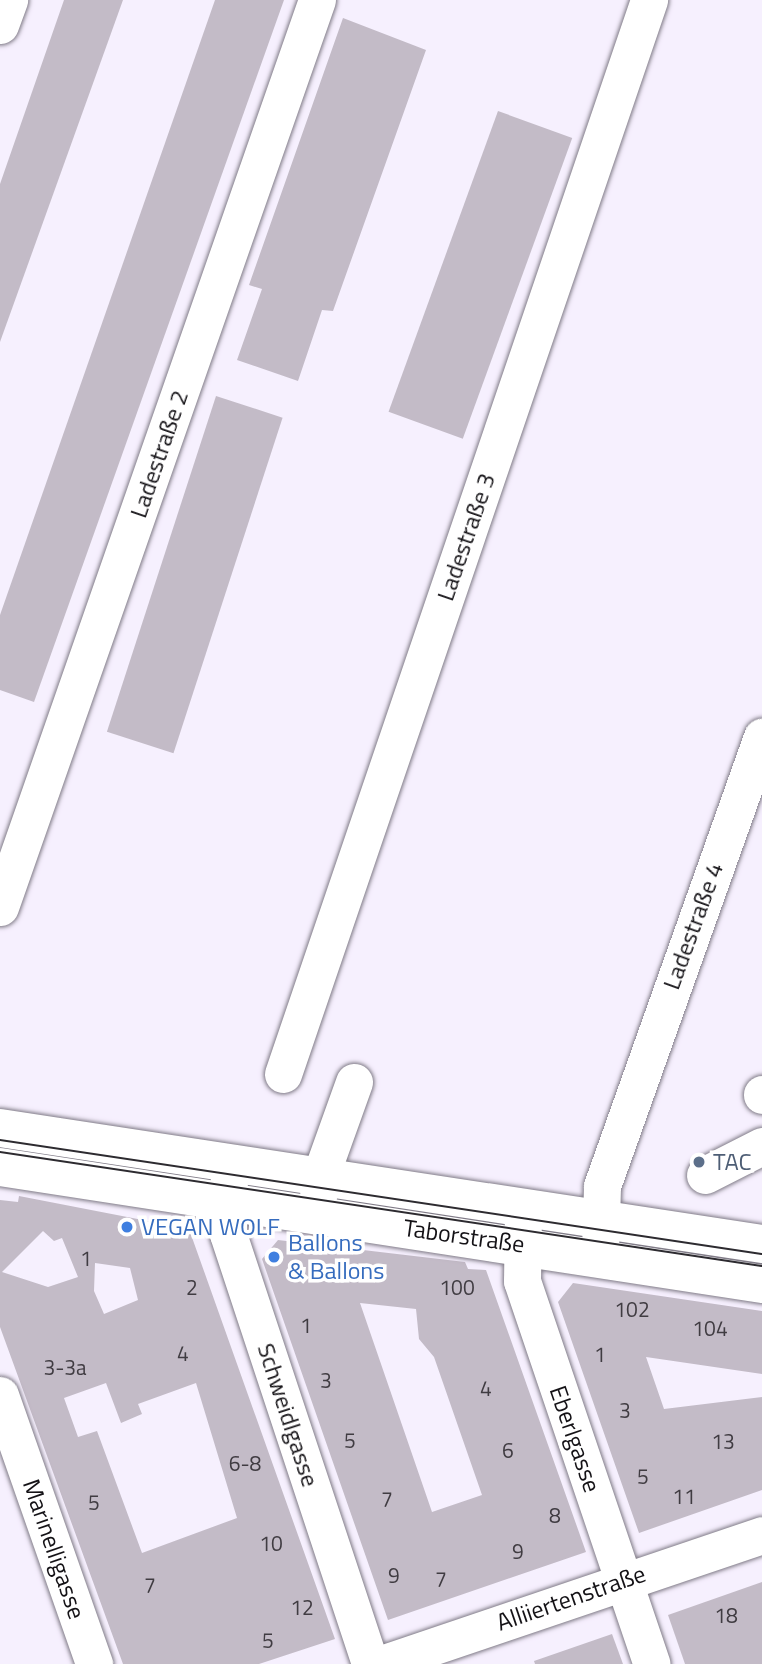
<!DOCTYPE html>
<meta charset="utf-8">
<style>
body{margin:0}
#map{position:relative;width:762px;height:1664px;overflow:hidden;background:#f6f0fe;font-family:"Titillium Web",sans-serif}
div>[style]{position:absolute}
.building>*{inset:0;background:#c3bbc7;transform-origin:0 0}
.roads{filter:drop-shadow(0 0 2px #807b87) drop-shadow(0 0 2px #807b87)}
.minor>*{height:37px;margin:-18.5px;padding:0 18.5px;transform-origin:18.5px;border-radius:18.5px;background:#fff}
.major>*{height:38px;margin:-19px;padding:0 19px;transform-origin:19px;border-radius:19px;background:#fff}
.tram>*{height:2px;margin:-1px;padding:0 1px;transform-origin:1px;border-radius:1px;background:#2d2b30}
.dots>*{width:19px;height:19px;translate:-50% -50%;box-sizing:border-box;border:4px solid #fff;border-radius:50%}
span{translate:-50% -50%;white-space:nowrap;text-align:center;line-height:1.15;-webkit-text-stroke:7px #fff;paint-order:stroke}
.number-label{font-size:21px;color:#403c42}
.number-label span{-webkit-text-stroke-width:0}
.street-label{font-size:24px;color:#141216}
.service-label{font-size:24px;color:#4e5e75}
.left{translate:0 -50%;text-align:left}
.shop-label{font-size:24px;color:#366cbe}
</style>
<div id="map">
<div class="building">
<i style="clip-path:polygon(64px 0,123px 0,0 342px,0 184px)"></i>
<i style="clip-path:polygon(215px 0,284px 0,34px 702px,0 690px,0 615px)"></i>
<i style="clip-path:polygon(343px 18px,426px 50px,333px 311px,322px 310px,298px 381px,237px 360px,262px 289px,249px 285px)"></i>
<i style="left:498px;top:111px;width:79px;height:320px;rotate:20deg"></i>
<i style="left:216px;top:396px;width:70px;height:353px;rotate:18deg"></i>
<i style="clip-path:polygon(evenodd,19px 1196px,189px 1229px,335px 1639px,259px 1664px,123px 1664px,0 1327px,0 1200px,18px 1202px,19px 1196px,43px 1231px,54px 1241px,62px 1238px,78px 1277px,48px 1287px,2px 1272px,43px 1231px,19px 1196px,95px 1263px,130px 1268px,138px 1300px,104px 1314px,94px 1291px,95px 1263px,19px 1196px,106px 1383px,121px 1423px,142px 1414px,138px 1404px,196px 1383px,237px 1518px,142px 1553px,97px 1431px,78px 1437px,64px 1398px,106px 1383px)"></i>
<i style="clip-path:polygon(evenodd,278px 1240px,465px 1262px,468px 1269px,486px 1270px,586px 1552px,388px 1620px,262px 1259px,278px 1240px,360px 1303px,416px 1309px,419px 1339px,434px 1357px,482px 1495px,432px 1512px,360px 1303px)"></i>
<i style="clip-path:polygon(573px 1283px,762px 1311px,762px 1374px,646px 1357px,664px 1409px,762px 1397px,762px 1490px,639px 1533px,558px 1302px)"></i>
<i style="clip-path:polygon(762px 1582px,762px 1664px,685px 1664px,668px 1615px)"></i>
<i style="clip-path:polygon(612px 1634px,623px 1664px,535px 1664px,534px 1661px)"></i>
</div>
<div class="roads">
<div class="minor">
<i style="left:0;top:25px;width:27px;rotate:-70deg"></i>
<i style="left:0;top:907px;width:961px;rotate:-70.74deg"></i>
<i style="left:283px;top:1074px;width:1135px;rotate:-71.18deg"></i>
<i style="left:762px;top:1094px;width:1px;rotate:90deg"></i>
<i style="left:229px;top:1172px;width:62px;rotate:90.9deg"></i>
<i style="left:228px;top:1234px;width:453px;rotate:71.7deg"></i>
<i style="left:705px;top:1175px;width:64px;rotate:-27deg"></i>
<i style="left:317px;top:1206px;width:29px;rotate:-84deg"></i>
<i style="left:320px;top:1177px;width:101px;rotate:-70.3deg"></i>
<i style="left:523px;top:1210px;width:71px;rotate:90.8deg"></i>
<i style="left:522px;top:1281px;width:404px;rotate:71.3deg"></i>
<i style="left:600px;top:1251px;width:65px;rotate:-88.2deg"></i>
<i style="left:602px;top:1186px;width:477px;rotate:-70.4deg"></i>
<i style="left:0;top:1395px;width:285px;rotate:70.7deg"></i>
<i style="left:381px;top:1664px;width:402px;rotate:-18.7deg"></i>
</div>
<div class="major">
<i style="left:0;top:1128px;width:771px;rotate:8.66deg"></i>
<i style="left:0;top:1167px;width:771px;rotate:8.73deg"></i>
</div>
</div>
<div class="tram">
<i style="left:0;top:1140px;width:770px;rotate:8.51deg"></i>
<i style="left:0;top:1152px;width:770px;rotate:8.51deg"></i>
</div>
<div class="dots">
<i style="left:699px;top:1162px;background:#5c6f8a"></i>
<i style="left:127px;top:1227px;background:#3f7fe0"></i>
<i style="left:274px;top:1257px;background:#3f7fe0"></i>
</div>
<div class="number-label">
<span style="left:86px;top:1258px">1</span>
<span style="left:192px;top:1287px">2</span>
<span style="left:457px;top:1287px">100</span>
<span style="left:632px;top:1309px">102</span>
<span style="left:306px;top:1325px">1</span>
<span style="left:710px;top:1328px">104</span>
<span style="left:183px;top:1353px">4</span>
<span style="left:600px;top:1354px">1</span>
<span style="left:65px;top:1367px">3-3a</span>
<span style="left:326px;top:1380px">3</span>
<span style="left:486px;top:1388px">4</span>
<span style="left:625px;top:1410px">3</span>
<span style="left:350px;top:1440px">5</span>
<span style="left:723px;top:1441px">13</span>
<span style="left:508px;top:1450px">6</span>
<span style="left:245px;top:1463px">6-8</span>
<span style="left:643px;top:1476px">5</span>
<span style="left:684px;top:1496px">11</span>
<span style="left:387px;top:1499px">7</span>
<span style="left:94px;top:1502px">5</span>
<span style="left:555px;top:1515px">8</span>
<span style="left:271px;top:1543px">10</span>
<span style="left:518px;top:1551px">9</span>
<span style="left:394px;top:1575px">9</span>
<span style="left:441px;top:1579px">7</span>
<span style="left:150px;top:1585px">7</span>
<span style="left:302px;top:1607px">12</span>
<span style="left:726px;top:1615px">18</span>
<span style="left:268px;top:1640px">5</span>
</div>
<div class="street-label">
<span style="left:159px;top:454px;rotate:-71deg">Ladestraße 2</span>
<span style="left:466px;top:537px;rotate:-71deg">Ladestraße 3</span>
<span style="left:693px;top:926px;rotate:-70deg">Ladestraße 4</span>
<span style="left:464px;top:1236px;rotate:8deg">Taborstraße</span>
<span style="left:288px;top:1415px;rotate:72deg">Schweidlgasse</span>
<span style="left:575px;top:1439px;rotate:71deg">Eberlgasse</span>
<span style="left:54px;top:1549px;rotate:71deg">Marinelligasse</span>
<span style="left:571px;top:1598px;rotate:-19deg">Alliiertenstraße</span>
</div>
<div class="service-label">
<span class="left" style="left:713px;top:1162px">TAC</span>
</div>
<div class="shop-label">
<span class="left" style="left:141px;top:1227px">VEGAN WOLF</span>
<span class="left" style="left:288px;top:1257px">Ballons<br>&amp; Ballons</span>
</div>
</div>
